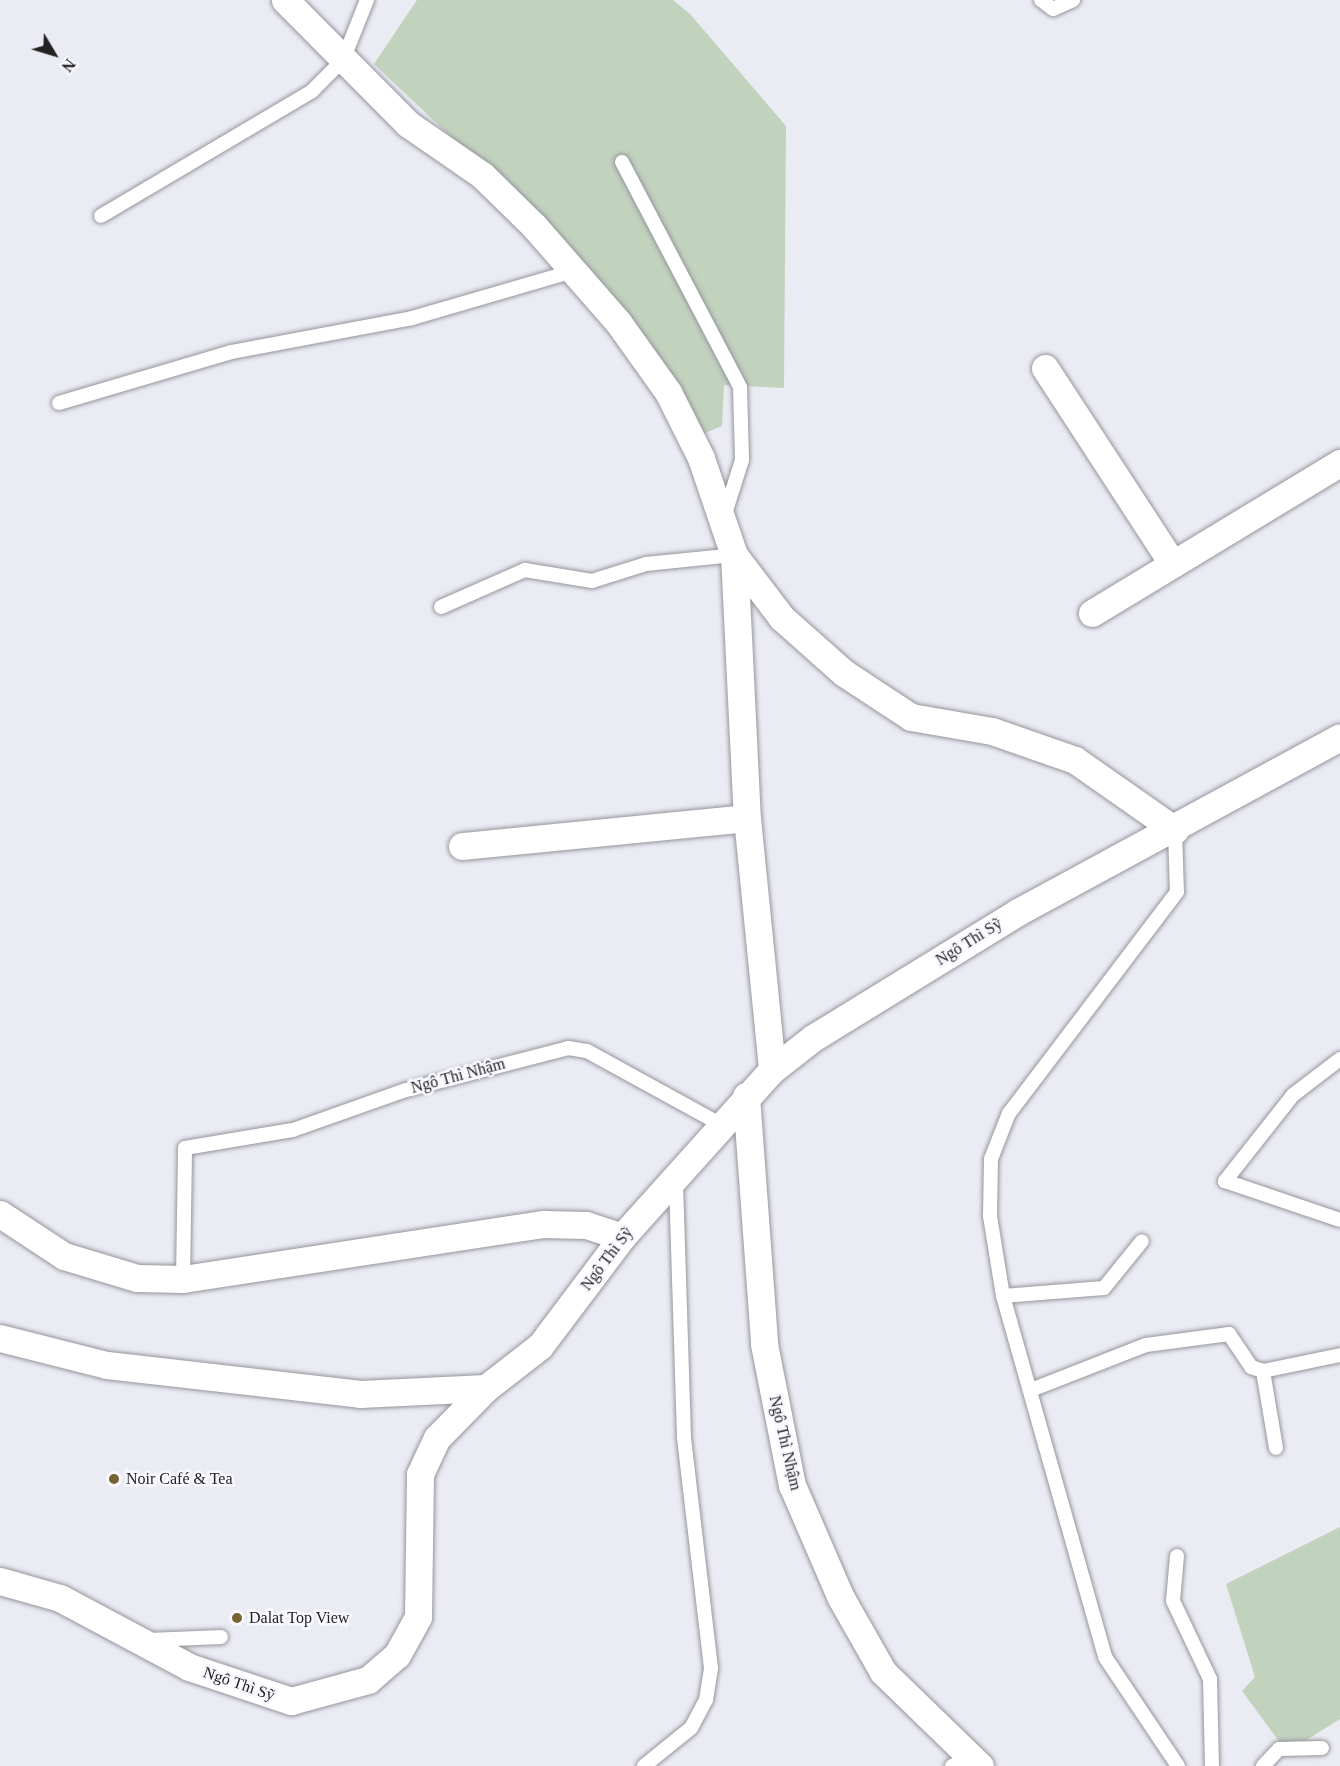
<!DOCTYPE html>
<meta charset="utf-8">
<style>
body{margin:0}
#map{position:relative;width:1340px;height:1766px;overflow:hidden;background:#ebebf4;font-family:Georgia,serif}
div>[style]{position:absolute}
.green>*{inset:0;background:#c1d2bd}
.roads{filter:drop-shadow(0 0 2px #95959d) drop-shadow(0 0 2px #95959d)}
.lane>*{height:14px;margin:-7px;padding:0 7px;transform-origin:7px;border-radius:7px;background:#fff}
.street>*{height:27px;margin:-13.5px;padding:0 13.5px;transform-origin:13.5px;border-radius:13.5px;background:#fff}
.dots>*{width:16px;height:16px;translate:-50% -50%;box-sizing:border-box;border:3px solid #f8f9fe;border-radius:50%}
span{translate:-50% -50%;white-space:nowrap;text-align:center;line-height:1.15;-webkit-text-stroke:5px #f8f9fe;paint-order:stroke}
.street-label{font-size:16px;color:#232326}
.poi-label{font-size:16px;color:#232326}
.left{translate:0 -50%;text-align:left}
.north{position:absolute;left:24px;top:24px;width:60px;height:60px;-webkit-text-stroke:4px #f8f9fe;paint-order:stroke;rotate:128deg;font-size:16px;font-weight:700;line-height:24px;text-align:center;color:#232326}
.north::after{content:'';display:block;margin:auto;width:21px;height:27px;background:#232326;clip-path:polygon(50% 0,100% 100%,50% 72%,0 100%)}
</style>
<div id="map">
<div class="green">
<i style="clip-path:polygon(417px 0,673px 0,690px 14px,786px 126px,784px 388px,724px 385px,722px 426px,701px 435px,592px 270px,374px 64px)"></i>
<i style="clip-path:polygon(1340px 1527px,1340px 1719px,1287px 1752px,1242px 1691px,1255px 1677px,1226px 1584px)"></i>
</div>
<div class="roads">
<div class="lane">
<i style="left:1041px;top:0;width:15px;rotate:37deg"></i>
<i style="left:1053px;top:9px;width:22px;rotate:-24deg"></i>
<i style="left:622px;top:162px;width:254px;rotate:62.3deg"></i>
<i style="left:740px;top:387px;width:73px;rotate:88.4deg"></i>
<i style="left:742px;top:460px;width:60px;rotate:107.5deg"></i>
<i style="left:101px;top:216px;width:245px;rotate:-30.6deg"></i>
<i style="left:312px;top:91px;width:44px;rotate:-45deg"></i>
<i style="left:343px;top:60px;width:65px;rotate:-68.2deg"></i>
<i style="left:59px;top:403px;width:179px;rotate:-16.5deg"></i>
<i style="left:231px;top:352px;width:184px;rotate:-10.6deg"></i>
<i style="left:412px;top:318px;width:169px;rotate:-16.2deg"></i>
<i style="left:441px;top:607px;width:92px;rotate:-23.8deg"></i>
<i style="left:525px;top:570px;width:68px;rotate:9.3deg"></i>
<i style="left:592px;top:581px;width:57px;rotate:-17.5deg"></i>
<i style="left:646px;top:564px;width:88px;rotate:-5.8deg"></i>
<i style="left:1175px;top:830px;width:62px;rotate:88.2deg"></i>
<i style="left:1177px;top:892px;width:278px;rotate:127.2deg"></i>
<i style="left:1009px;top:1113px;width:49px;rotate:111.4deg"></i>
<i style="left:991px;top:1159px;width:57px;rotate:91deg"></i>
<i style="left:990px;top:1216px;width:81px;rotate:80.8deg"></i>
<i style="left:1003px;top:1296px;width:375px;rotate:74.2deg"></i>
<i style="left:1105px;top:1657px;width:131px;rotate:56.2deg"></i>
<i style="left:1340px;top:1059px;width:59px;rotate:142.5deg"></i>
<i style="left:1293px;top:1095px;width:110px;rotate:128.3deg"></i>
<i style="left:1225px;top:1181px;width:121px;rotate:18.7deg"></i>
<i style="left:183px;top:1279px;width:131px;rotate:-89.1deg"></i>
<i style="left:185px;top:1148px;width:109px;rotate:-9.5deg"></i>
<i style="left:293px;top:1130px;width:120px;rotate:-19.5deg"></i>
<i style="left:406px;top:1090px;width:167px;rotate:-14.5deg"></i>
<i style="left:568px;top:1048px;width:19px;rotate:9deg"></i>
<i style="left:587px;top:1051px;width:152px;rotate:28.8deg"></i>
<i style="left:1003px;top:1296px;width:101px;rotate:-4.5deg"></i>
<i style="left:1104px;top:1288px;width:60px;rotate:-51deg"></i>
<i style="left:1263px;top:1371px;width:78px;rotate:80.4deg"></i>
<i style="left:1031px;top:1390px;width:123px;rotate:-21.4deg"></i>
<i style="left:1146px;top:1345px;width:84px;rotate:-7.5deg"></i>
<i style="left:1229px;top:1334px;width:40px;rotate:56deg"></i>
<i style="left:1251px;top:1367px;width:13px;rotate:18deg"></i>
<i style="left:1263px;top:1371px;width:79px;rotate:-11.7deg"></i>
<i style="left:1177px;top:1556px;width:45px;rotate:95.1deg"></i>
<i style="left:1173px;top:1601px;width:86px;rotate:64.6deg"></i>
<i style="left:1210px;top:1679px;width:87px;rotate:88.7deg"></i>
<i style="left:149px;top:1640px;width:72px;rotate:-2.4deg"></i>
<i style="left:644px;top:1766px;width:60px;rotate:-39deg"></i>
<i style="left:691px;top:1728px;width:32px;rotate:-62deg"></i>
<i style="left:706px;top:1700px;width:32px;rotate:-81deg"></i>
<i style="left:711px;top:1668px;width:233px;rotate:-96.7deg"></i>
<i style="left:684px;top:1437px;width:259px;rotate:-91.8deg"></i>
<i style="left:952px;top:1766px;width:20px;rotate:-27deg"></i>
<i style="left:1263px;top:1766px;width:23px;rotate:-47deg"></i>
<i style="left:1279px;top:1749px;width:43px;rotate:-1.3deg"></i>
</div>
<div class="street">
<i style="left:285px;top:0;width:175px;rotate:45.2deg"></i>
<i style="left:408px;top:124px;width:90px;rotate:34.6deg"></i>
<i style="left:482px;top:175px;width:73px;rotate:44.4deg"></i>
<i style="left:534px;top:226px;width:128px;rotate:48.8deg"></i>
<i style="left:618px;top:322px;width:86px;rotate:54.5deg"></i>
<i style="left:668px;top:392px;width:74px;rotate:63.4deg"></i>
<i style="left:701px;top:458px;width:102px;rotate:71.2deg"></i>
<i style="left:734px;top:555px;width:263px;rotate:87.2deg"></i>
<i style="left:747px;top:818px;width:253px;rotate:84.3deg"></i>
<i style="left:1045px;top:368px;width:234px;rotate:56.9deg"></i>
<i style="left:734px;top:555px;width:79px;rotate:52.7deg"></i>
<i style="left:782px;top:618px;width:83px;rotate:41.6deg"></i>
<i style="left:844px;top:673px;width:80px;rotate:33.3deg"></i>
<i style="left:911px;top:717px;width:82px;rotate:9.8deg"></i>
<i style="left:992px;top:731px;width:88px;rotate:19.3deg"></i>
<i style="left:1075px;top:760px;width:122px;rotate:35deg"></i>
<i style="left:1092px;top:613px;width:290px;rotate:-31.2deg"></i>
<i style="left:462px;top:846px;width:286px;rotate:-5.6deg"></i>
<i style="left:746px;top:1096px;width:249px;rotate:85.8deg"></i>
<i style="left:764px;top:1344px;width:144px;rotate:78.8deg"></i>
<i style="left:792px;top:1485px;width:123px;rotate:66.6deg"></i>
<i style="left:841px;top:1598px;width:85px;rotate:60.4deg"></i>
<i style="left:883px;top:1672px;width:135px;rotate:44.1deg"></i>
<i style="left:0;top:1214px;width:77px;rotate:33.3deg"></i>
<i style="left:64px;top:1256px;width:76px;rotate:16.8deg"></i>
<i style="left:137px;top:1278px;width:46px;rotate:1.2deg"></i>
<i style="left:183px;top:1279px;width:365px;rotate:-8.7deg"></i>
<i style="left:544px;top:1224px;width:42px;rotate:1.4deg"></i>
<i style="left:586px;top:1225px;width:38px;rotate:18deg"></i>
<i style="left:0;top:1338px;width:110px;rotate:14.2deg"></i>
<i style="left:107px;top:1365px;width:255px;rotate:6.5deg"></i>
<i style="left:360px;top:1394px;width:126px;rotate:-2.7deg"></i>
<i style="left:0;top:1581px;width:62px;rotate:15.8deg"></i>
<i style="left:60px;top:1598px;width:146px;rotate:28.1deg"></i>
<i style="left:189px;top:1667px;width:108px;rotate:18.4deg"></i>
<i style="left:291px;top:1701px;width:80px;rotate:-15.3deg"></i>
<i style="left:368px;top:1680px;width:38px;rotate:-41deg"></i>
<i style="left:397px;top:1655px;width:43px;rotate:-61.1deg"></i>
<i style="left:418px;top:1617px;width:143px;rotate:-89.2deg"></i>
<i style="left:420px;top:1474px;width:40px;rotate:-65deg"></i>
<i style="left:437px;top:1438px;width:70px;rotate:-45.6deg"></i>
<i style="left:486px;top:1388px;width:68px;rotate:-37.9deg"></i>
<i style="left:540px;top:1346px;width:136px;rotate:-53deg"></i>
<i style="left:622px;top:1237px;width:224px;rotate:-48.1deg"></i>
<i style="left:772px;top:1070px;width:52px;rotate:-38deg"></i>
<i style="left:813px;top:1038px;width:241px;rotate:-31.6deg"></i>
<i style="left:1018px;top:912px;width:366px;rotate:-28.5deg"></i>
</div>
</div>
<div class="dots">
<i style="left:114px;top:1479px;background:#786232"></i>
<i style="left:237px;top:1618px;background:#786232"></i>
</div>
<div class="street-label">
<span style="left:969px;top:942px;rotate:-32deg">Ngô Thì Sỹ</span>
<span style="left:458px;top:1076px;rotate:-15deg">Ngô Thì Nhậm</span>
<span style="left:607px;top:1259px;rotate:-53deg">Ngô Thì Sỹ</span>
<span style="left:785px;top:1443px;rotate:77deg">Ngô Thì Nhậm</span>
<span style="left:239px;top:1684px;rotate:19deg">Ngô Thì Sỹ</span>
</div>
<div class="poi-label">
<span class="left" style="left:126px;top:1479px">Noir Café &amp; Tea</span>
<span class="left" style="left:249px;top:1618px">Dalat Top View</span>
</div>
<div class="north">N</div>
</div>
